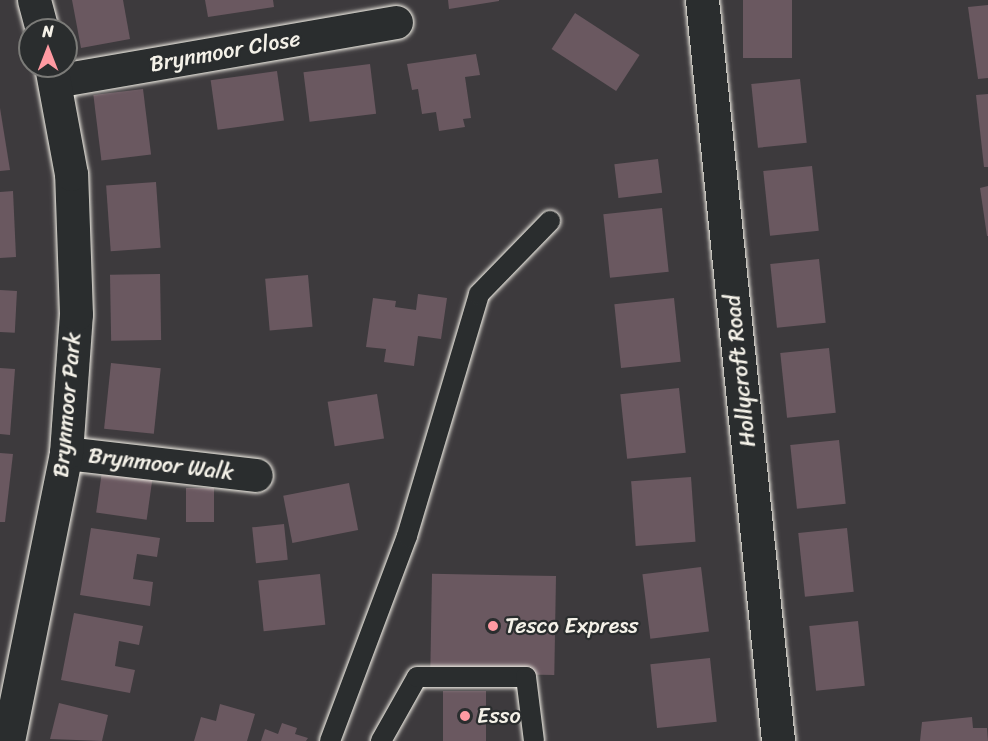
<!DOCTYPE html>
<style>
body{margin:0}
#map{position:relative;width:988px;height:741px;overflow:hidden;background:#3d3a3d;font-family:Sriracha,sans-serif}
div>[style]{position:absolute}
.building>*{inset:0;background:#6a5860;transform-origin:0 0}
.roads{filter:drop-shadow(0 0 2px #f4f1e8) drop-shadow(0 0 2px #f4f1e8)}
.lane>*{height:20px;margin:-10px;padding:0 10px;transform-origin:10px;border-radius:10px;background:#2a2d2e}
.street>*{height:33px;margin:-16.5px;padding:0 16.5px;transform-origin:16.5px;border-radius:16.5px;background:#2a2d2e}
.dots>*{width:16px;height:16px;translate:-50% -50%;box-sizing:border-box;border:3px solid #2a2d2e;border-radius:50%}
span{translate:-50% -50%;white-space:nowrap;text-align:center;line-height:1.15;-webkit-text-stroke:4.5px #2a2d2e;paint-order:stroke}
.street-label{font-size:22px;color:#f4f1e8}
.poi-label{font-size:22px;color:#f4f1e8}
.left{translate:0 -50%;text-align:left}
.north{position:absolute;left:18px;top:18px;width:60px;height:60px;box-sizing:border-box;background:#2a2d2e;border:2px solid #7b7b78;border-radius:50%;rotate:0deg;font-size:16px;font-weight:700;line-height:24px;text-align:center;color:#f4f1e8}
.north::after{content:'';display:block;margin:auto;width:21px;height:27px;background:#ff9aa2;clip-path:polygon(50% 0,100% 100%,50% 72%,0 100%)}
</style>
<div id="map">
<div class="building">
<i style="clip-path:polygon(72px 0,123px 0,130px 39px,81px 48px)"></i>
<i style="clip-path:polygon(205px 0,273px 0,274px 7px,208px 17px)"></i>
<i style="clip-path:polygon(448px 0,499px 0,499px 1px,449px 9px)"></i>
<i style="left:743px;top:0;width:49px;height:58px"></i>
<i style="clip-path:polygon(988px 5px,988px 78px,978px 79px,968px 7px)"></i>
<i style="left:575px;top:13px;width:77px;height:43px;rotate:33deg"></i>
<i style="clip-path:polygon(476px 54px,480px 75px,465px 77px,471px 118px,463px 119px,465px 127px,439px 131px,436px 112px,422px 114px,418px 89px,412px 90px,407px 64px)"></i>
<i style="left:370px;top:64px;width:50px;height:67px;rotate:83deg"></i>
<i style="left:277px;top:71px;width:50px;height:67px;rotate:82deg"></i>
<i style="left:800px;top:79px;width:64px;height:49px;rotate:84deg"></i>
<i style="left:143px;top:89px;width:66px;height:50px;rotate:83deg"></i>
<i style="clip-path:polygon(988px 94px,988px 167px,984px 167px,976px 95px)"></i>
<i style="clip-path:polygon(0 108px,10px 170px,0 171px)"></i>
<i style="left:658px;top:159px;width:34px;height:44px;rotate:83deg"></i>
<i style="left:812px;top:166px;width:65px;height:49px;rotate:84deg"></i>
<i style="left:156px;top:182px;width:66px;height:50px;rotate:86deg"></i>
<i style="clip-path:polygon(988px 186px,988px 236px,987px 236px,980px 188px)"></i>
<i style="clip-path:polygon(13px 191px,16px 257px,0 258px,0 192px)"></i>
<i style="left:662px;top:208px;width:64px;height:59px;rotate:84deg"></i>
<i style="left:819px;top:259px;width:64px;height:49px;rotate:84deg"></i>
<i style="left:160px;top:274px;width:66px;height:50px;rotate:89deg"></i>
<i style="left:308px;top:275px;width:52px;height:43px;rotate:85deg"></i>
<i style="left:0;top:290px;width:17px;height:42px;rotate:3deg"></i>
<i style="clip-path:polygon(418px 294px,447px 298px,441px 339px,418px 336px,414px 366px,384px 362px,386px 349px,366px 347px,373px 298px,396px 301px,395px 307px,416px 310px)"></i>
<i style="left:674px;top:298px;width:64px;height:60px;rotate:84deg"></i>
<i style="left:829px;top:348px;width:65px;height:49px;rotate:84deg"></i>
<i style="left:111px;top:363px;width:50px;height:66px;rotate:6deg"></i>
<i style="clip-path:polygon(0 368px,15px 369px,10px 435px,0 434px)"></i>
<i style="left:679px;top:388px;width:65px;height:59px;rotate:84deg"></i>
<i style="left:377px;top:394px;width:45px;height:50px;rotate:81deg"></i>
<i style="left:839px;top:440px;width:64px;height:49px;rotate:84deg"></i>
<i style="clip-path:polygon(0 453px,13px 454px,5px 522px,0 522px)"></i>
<i style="left:102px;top:471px;width:51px;height:42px;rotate:8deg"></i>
<i style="left:691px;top:477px;width:65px;height:60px;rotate:86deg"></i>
<i style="left:349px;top:483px;width:48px;height:67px;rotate:79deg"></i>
<i style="left:186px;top:488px;width:28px;height:34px"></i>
<i style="left:284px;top:524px;width:36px;height:32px;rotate:84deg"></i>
<i style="clip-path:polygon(91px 528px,160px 538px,157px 557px,137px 554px,133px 579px,153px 582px,150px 606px,80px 595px)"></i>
<i style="left:847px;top:528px;width:64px;height:49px;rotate:84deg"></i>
<i style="left:701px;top:567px;width:65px;height:59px;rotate:83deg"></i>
<i style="left:320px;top:574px;width:51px;height:62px;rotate:84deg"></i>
<i style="left:556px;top:576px;width:99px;height:124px;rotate:91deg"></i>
<i style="clip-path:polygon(74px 613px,143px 626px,139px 645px,119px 641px,115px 666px,135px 670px,130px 693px,61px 680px)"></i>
<i style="left:858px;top:621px;width:65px;height:49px;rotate:84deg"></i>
<i style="left:710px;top:658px;width:64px;height:60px;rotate:84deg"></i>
<i style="left:443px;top:691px;width:43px;height:50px"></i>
<i style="clip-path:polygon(59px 703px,108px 715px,102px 741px,50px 739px)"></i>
<i style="clip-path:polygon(220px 704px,255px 714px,247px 741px,194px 741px,201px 717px,216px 721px)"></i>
<i style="clip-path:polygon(972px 717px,973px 728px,987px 728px,988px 741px,920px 741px,922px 722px)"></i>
<i style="clip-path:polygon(282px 723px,297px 728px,295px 734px,308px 738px,306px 741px,261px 741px,265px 729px,278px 734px)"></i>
</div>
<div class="roads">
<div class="lane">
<i style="left:330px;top:741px;width:219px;rotate:-69.4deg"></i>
<i style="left:407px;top:536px;width:252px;rotate:-73.4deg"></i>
<i style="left:479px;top:294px;width:102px;rotate:-45.8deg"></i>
<i style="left:381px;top:741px;width:73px;rotate:-60.6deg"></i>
<i style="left:417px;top:677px;width:109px"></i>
<i style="left:526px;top:677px;width:64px;rotate:82.9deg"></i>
</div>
<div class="street">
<i style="left:34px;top:0;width:31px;rotate:75deg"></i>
<i style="left:702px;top:0;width:745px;rotate:84.14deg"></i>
<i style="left:55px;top:81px;width:346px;rotate:-9.8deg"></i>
<i style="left:66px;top:453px;width:191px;rotate:6.6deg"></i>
<i style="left:8px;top:741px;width:294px;rotate:-78.6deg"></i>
<i style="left:66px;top:453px;width:139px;rotate:-85.9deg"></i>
<i style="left:76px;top:314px;width:140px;rotate:-92deg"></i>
<i style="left:71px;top:174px;width:110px;rotate:-100.5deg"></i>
</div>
</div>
<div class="dots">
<i style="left:493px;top:626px;background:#ff9aa2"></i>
<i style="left:465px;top:716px;background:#ff9aa2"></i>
</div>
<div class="street-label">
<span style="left:225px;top:51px;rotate:-10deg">Brynmoor Close</span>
<span style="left:740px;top:371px;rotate:-96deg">Hollycroft Road</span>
<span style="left:67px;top:405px;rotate:-85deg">Brynmoor Park</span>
<span style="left:161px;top:464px;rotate:7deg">Brynmoor Walk</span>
</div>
<div class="poi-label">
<span class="left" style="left:505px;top:626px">Tesco Express</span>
<span class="left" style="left:477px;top:716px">Esso</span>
</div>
<div class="north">N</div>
</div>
